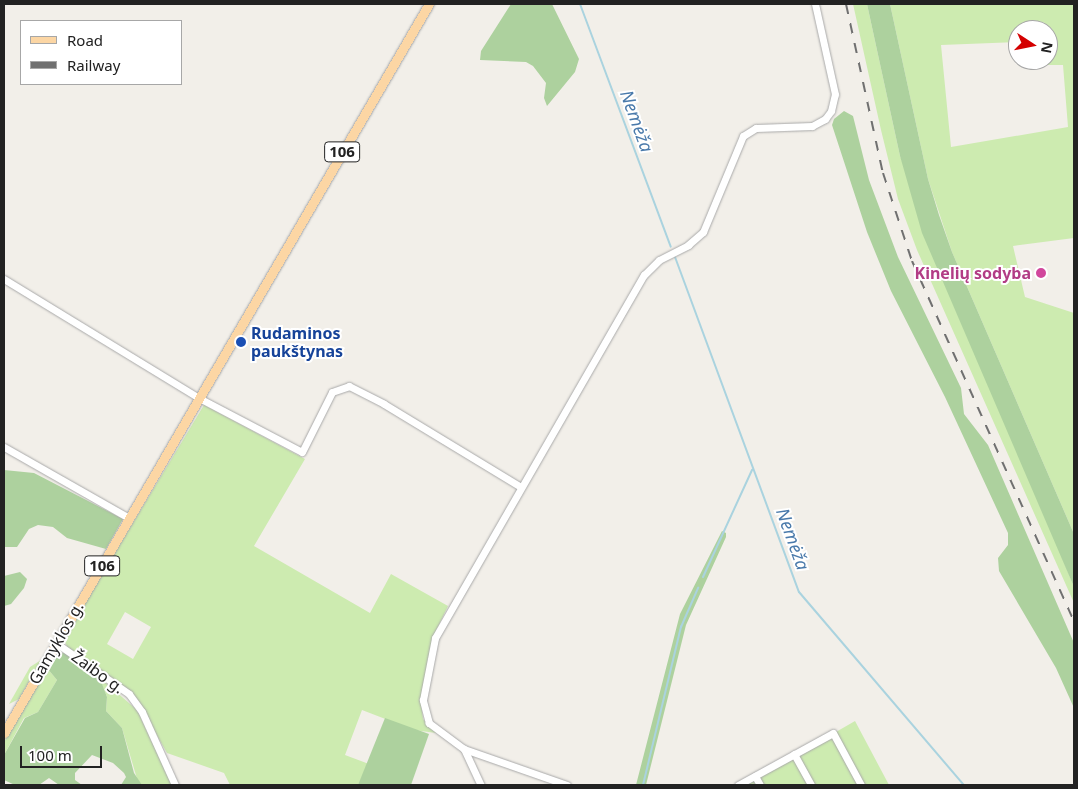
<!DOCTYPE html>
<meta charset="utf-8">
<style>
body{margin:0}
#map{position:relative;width:1078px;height:789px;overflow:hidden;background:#f2efe9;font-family:"Noto Sans",sans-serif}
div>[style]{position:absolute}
.grass>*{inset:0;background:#cdebb0}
.forest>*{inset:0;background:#add19e}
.stream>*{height:2px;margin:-1px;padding:0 1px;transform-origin:1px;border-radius:1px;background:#aad3df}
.roads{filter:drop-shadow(0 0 1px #a9a9a9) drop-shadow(0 0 1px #a9a9a9)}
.minor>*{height:7px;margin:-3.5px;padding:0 3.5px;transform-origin:3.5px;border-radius:3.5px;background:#fff}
.major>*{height:9px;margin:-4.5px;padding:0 4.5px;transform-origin:4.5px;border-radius:4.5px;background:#fcd6a4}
.rail>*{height:2px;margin-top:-1px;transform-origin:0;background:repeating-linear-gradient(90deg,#707070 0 10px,transparent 0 20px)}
.dots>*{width:14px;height:14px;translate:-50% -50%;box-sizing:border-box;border:2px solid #fff;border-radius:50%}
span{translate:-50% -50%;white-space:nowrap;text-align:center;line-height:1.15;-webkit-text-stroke:4px #fff;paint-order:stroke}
.shield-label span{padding:1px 4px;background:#fff;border:1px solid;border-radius:4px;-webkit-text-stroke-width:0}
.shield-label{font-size:15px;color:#222;font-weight:700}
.hotel-label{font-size:16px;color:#b23c85;font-weight:700}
.right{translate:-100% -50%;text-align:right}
.transit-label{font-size:16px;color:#164399;font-weight:700}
.left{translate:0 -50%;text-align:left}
.street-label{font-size:16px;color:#222}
.water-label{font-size:18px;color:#4a7aab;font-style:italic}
.frame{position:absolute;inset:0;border:5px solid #222;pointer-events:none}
.legend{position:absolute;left:20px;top:20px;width:162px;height:65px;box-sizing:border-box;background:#fff;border:1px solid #a7a7a7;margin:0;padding:6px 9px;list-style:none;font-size:15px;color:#222}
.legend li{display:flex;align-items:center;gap:10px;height:25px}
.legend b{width:25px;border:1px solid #a7a7a7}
.north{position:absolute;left:1008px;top:20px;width:50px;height:50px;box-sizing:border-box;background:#fff;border:1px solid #a7a7a7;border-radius:50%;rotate:101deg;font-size:14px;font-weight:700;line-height:20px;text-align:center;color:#222}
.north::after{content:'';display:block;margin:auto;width:18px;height:22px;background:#d40000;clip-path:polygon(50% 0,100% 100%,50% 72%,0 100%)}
.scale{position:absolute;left:20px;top:746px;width:82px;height:22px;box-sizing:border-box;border:2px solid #222;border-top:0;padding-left:6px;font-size:15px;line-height:18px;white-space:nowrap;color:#222;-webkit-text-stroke:4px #fff;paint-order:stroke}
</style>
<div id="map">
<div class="grass">
<i style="clip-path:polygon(853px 4px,867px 4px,900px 156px,1074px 587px,1074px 603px,917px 250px,898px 199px,881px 130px)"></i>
<i style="clip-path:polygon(evenodd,890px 4px,1074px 4px,1074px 238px,1013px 246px,1025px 297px,1074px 313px,1074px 534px,952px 252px,928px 179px,890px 4px,1018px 30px,1048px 30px,1048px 60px,1040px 60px,1040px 65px,1063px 65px,1068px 127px,951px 147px,941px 45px,1018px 42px,1018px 30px)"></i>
<i style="clip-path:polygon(evenodd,204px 405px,305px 459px,254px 546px,370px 613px,391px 574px,448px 606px,433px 637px,421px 702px,423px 719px,436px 733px,414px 730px,362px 710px,345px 755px,369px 764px,358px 785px,230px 785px,224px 773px,167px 753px,135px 697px,67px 647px,65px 641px,66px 634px,204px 405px,125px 612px,151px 627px,133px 659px,107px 644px,125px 612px)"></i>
<i style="clip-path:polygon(41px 660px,19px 699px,9px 704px,30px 667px)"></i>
<i style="clip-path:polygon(47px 668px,57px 680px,38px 712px,24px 718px,4px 755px,4px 742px)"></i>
<i style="clip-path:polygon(99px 677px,137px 710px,172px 785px,142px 785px,138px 782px,122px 728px,106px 711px,107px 697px)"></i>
<i style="clip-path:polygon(855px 721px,889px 785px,744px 785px)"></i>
</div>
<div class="forest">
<i style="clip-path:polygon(511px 4px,552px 4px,579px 59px,575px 72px,547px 106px,544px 98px,546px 83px,533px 66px,526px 62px,480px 60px,481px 51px)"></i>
<i style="clip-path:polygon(867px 4px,890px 4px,928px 179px,939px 215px,952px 252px,1074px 534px,1074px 587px,922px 233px,900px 156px)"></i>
<i style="clip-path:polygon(844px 111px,853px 116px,869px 180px,898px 257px,961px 388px,964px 414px,988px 445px,1074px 643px,1074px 708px,1056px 668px,999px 571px,998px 558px,1008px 545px,1008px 533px,945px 397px,891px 291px,867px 232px,832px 125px,834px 119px)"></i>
<i style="clip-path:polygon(4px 470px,34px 473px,123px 519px,106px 549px,67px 538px,53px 527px,38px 525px,29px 529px,17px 547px,4px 547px)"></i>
<i style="clip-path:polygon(722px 531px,726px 533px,726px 537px,686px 625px,646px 785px,636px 785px,680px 614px)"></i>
<i style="clip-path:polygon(20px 572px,27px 579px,24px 588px,11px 604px,4px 606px,4px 576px)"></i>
<i style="clip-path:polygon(64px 653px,99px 676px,107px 697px,106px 711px,122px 728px,134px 773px,142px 785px,121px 785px,126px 777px,124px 773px,113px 763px,92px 755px,75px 773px,75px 780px,82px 785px,59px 785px,49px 778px,39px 785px,15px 785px,4px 780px,4px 755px,25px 718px,38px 712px,57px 680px,47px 668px,56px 654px)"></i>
<i style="clip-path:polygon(385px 718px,429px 734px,411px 785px,358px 785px)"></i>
</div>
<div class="stream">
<i style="left:580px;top:4px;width:259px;rotate:69.5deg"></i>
<i style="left:675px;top:257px;width:357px;rotate:69.7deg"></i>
<i style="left:799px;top:592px;width:254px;rotate:49.5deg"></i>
<i style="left:703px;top:577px;width:118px;rotate:-65.4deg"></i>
<i style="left:643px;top:785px;width:163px;rotate:-76.5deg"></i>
<i style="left:681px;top:627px;width:43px;rotate:-66.4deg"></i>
</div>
<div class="roads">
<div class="minor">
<i style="left:4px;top:279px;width:228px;rotate:31.4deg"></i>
<i style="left:199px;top:398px;width:116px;rotate:27.7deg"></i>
<i style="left:302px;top:452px;width:67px;rotate:-63.4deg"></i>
<i style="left:332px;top:392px;width:18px;rotate:-19deg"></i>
<i style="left:349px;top:386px;width:39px;rotate:27deg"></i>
<i style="left:384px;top:404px;width:160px;rotate:31.2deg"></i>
<i style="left:4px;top:447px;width:144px;rotate:29.6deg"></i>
<i style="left:56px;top:643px;width:89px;rotate:34.9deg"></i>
<i style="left:129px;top:694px;width:22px;rotate:54deg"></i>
<i style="left:142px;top:712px;width:80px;rotate:65.7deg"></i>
<i style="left:464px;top:749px;width:40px;rotate:65deg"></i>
<i style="left:794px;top:754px;width:35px;rotate:61deg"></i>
<i style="left:755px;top:776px;width:10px;rotate:61deg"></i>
<i style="left:567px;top:785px;width:109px;rotate:-160.7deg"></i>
<i style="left:464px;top:749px;width:44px;rotate:-143.4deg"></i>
<i style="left:429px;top:723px;width:24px;rotate:-105deg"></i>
<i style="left:423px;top:700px;width:63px;rotate:-79deg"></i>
<i style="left:435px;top:638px;width:419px;rotate:-60.1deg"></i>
<i style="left:644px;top:275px;width:21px;rotate:-45deg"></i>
<i style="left:659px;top:260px;width:33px;rotate:-27deg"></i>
<i style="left:688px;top:245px;width:20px;rotate:-41deg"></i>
<i style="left:703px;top:232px;width:104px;rotate:-67.4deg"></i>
<i style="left:743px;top:136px;width:15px;rotate:-32deg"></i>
<i style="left:756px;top:128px;width:56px;rotate:-2deg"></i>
<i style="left:812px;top:126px;width:15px;rotate:-28deg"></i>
<i style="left:825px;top:119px;width:10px;rotate:-53deg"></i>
<i style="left:831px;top:111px;width:17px;rotate:-77deg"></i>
<i style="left:835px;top:94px;width:92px;rotate:-102.5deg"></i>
<i style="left:738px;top:785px;width:108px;rotate:-28.7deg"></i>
<i style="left:833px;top:733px;width:59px;rotate:61.7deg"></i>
</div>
<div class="major">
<i style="left:4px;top:733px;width:844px;rotate:-59.76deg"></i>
</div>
</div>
<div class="rail">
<i style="left:846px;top:4px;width:173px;rotate:77.7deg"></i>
<i style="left:883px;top:173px;width:93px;rotate:71.8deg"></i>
<i style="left:912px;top:261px;width:396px;rotate:65.8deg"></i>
</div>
<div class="dots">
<i style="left:1041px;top:273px;background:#d1479c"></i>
<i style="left:241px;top:342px;background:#1a4fb4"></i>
</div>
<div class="shield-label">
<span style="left:342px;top:152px">106</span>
<span style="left:102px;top:566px">106</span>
</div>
<div class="hotel-label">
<span class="right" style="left:1031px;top:273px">Kinelių sodyba</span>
</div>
<div class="transit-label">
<span class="left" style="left:251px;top:342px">Rudaminos<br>paukštynas</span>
</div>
<div class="street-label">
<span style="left:56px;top:643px;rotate:-60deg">Gamyklos g.</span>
<span style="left:98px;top:672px;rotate:36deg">Žaibo g.</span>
</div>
<div class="water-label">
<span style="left:637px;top:121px;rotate:70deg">Nemėža</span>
<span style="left:793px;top:539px;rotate:70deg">Nemėža</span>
</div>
<div class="frame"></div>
<ul class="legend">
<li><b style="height:6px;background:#fcd6a4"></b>Road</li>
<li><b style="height:6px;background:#707070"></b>Railway</li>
</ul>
<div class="north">N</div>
<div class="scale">100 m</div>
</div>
